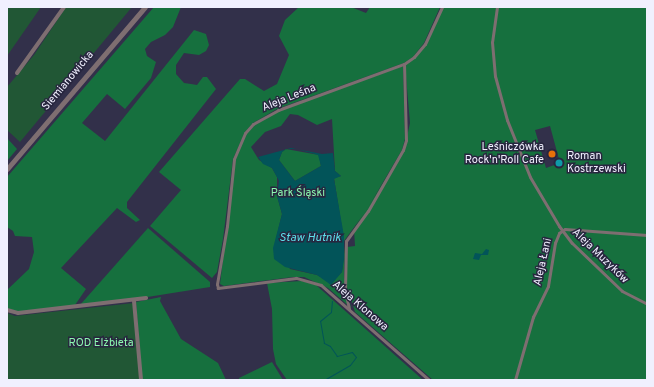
<!DOCTYPE html>
<meta charset="utf-8">
<style>
body{margin:0}
#map{position:relative;width:654px;height:387px;overflow:hidden;background:#32304a;font-family:Overpass,sans-serif}
div>[style]{position:absolute}
.green>*{inset:0;background:#215735}
.forest>*{inset:0;background:#16703e}
.water>*{inset:0;background:#025459}
.stream>*{height:1px;margin:-0.5px;padding:0 0.5px;transform-origin:0.5px;border-radius:0.5px;background:#025459}
.pedestrian>*{height:3px;margin:-1.5px;padding:0 1.5px;transform-origin:1.5px;border-radius:1.5px;background:#7e6e71}
.minor>*{height:4px;margin:-2px;padding:0 2px;transform-origin:2px;border-radius:2px;background:#7e6e71}
.tertiary>*{height:5px;margin:-2.5px;padding:0 2.5px;transform-origin:2.5px;border-radius:2.5px;background:#7e6e71}
.dots>*{width:11px;height:11px;translate:-50% -50%;box-sizing:border-box;border:2px solid #28263f;border-radius:50%}
span{translate:-50% -50%;white-space:nowrap;text-align:center;line-height:1.15;-webkit-text-stroke:3px #28263f;paint-order:stroke}
.street-label{font-size:11px;color:#f0f0fe}
.poi-label{font-size:11px;color:#f0f0fe}
.right{translate:-100% -50%;text-align:right}
.left{translate:0 -50%;text-align:left}
.park-label{font-size:11px;color:#8cf9b0}
.water-label{font-size:12px;color:#5cdfea;font-style:italic}
.frame{position:absolute;inset:0;border:8px solid #f0f0fe;pointer-events:none}
</style>
<div id="map">
<div class="green">
<div style="clip-path:polygon(7px 7px,41px 7px,7px 56px)"></div>
<div style="clip-path:polygon(66px 7px,132px 7px,20px 142px,7px 130px,7px 87px,34px 55px)"></div>
<div style="clip-path:polygon(134px 303px,140px 380px,7px 380px,7px 313px,15px 316px)"></div>
</div>
<div class="forest">
<div style="clip-path:polygon(154px 7px,181px 7px,173px 27px,165px 35px,151px 42px,145px 49px,147px 56px,156px 62px,151px 78px,125px 109px,107px 94px,82px 123px,105px 141px,194px 30px,206px 34px,209px 45px,206px 51px,199px 55px,184px 53px,176px 65px,176px 74px,184px 83px,191px 84px,197px 85px,203px 77px,207px 77px,216px 89px,127px 202px,127px 208px,140px 220px,136px 222px,117px 208px,61px 268px,86px 289px,75px 305px,19px 312px,9px 309px,7px 308px,7px 290px,29px 269px,34px 252px,32px 237px,15px 236px,13px 231px,7px 227px,7px 177px)"></div>
<div style="clip-path:polygon(299px 7px,351px 7px,366px 13px,370px 7px,440px 7px,424px 43px,413px 57px,404px 63px,277px 109px,253px 123px,245px 132px,233px 159px,223px 239px,217px 272px,212px 278px,150px 226px,181px 190px,159px 172px,240px 79px,245px 79px,264px 91px,277px 84px,289px 55px,279px 36px,285px 20px)"></div>
<div style="clip-path:polygon(evenodd,443px 7px,647px 7px,647px 380px,433px 380px,355px 312px,346px 284px,347px 247px,355px 246px,354px 229px,404px 150px,410px 123px,405px 65px,426px 44px,443px 7px,550px 126px,560px 163px,546px 168px,535px 130px,550px 126px)"></div>
<div style="clip-path:polygon(403px 66px,405px 139px,402px 150px,366px 211px,344px 241px,334px 178px,341px 176px,335px 171px,332px 119px,317px 125px,298px 115px,290px 114px,281px 126px,265px 132px,251px 147px,259px 160px,272px 168px,277px 177px,277px 196px,282px 214px,275px 243px,290px 269px,317px 275px,328px 281px,330px 284px,342px 272px,345px 246px,344px 277px,351px 308px,328px 288px,304px 277px,293px 277px,224px 286px,220px 284px,235px 159px,246px 134px,255px 125px,279px 111px)"></div>
<div style="clip-path:polygon(7px 138px,17px 149px,7px 161px)"></div>
<div style="clip-path:polygon(286px 149px,319px 155px,321px 166px,295px 181px,279px 160px,282px 152px)"></div>
<div style="clip-path:polygon(148px 228px,210px 282px,210px 287px,135px 299px,80px 305px)"></div>
<div style="clip-path:polygon(302px 281px,316px 285px,423px 380px,287px 380px,276px 364px,273px 349px,272px 309px,267px 283px)"></div>
<div style="clip-path:polygon(161px 297px,160px 301px,181px 339px,218px 363px,226px 380px,142px 380px,136px 302px)"></div>
<div style="clip-path:polygon(272px 362px,283px 380px,239px 380px,239px 378px)"></div>
</div>
<div class="water">
<div style="clip-path:polygon(evenodd,291px 148px,322px 154px,333px 153px,335px 171px,341px 176px,334px 179px,344px 236px,344px 259px,342px 272px,331px 285px,317px 275px,285px 267px,274px 259px,273px 248px,282px 214px,277px 196px,279px 181px,272px 168px,263px 164px,258px 157px,291px 148px,286px 149px,297px 149px,318px 155px,321px 166px,295px 181px,279px 160px,282px 152px,286px 149px)"></div>
<div style="clip-path:polygon(486px 249px,489px 250px,488px 255px,481px 255px,479px 260px,473px 259px,475px 253px,482px 254px)"></div>
</div>
<div class="stream">
<div style="left:324px;top:380px;width:30px;rotate:-30deg"></div>
<div style="left:350px;top:365px;width:10px;rotate:-53deg"></div>
<div style="left:356px;top:357px;width:6px;rotate:-129deg"></div>
<div style="left:352px;top:352px;width:16px;rotate:165deg"></div>
<div style="left:337px;top:356px;width:12px;rotate:-125deg"></div>
<div style="left:330px;top:346px;width:7px;rotate:-153deg"></div>
<div style="left:324px;top:343px;width:22px;rotate:-100deg"></div>
<div style="left:320px;top:321px;width:14px;rotate:-39deg"></div>
<div style="left:331px;top:312px;width:11px;rotate:-85deg"></div>
<div style="left:343px;top:380px;width:7px"></div>
</div>
<div class="pedestrian">
<div style="left:497px;top:7px;width:35px;rotate:98deg"></div>
<div style="left:492px;top:42px;width:34px;rotate:85deg"></div>
<div style="left:495px;top:76px;width:46px;rotate:74.7deg"></div>
<div style="left:507px;top:120px;width:61px;rotate:68deg"></div>
<div style="left:530px;top:177px;width:57px;rotate:59.4deg"></div>
<div style="left:559px;top:226px;width:21px;rotate:53deg"></div>
<div style="left:572px;top:243px;width:69px;rotate:43.8deg"></div>
<div style="left:622px;top:291px;width:28px;rotate:27deg"></div>
<div style="left:349px;top:309px;width:19px;rotate:-102deg"></div>
<div style="left:345px;top:290px;width:49px;rotate:-88.8deg"></div>
<div style="left:346px;top:241px;width:37px;rotate:-54deg"></div>
<div style="left:368px;top:211px;width:70px;rotate:-60.2deg"></div>
<div style="left:403px;top:150px;width:10px;rotate:-73deg"></div>
<div style="left:406px;top:140px;width:76px;rotate:-91.5deg"></div>
<div style="left:429px;top:380px;width:144px;rotate:-138.7deg"></div>
<div style="left:321px;top:285px;width:26px;rotate:-164deg"></div>
<div style="left:296px;top:278px;width:79px;rotate:172.7deg"></div>
<div style="left:218px;top:288px;width:4px;rotate:-104deg"></div>
<div style="left:217px;top:284px;width:59px;rotate:-80.2deg"></div>
<div style="left:227px;top:226px;width:67px;rotate:-84deg"></div>
<div style="left:234px;top:159px;width:28px;rotate:-67deg"></div>
<div style="left:245px;top:133px;width:12px;rotate:-48deg"></div>
<div style="left:253px;top:124px;width:29px;rotate:-29deg"></div>
<div style="left:278px;top:110px;width:134px;rotate:-20.1deg"></div>
<div style="left:404px;top:64px;width:12px;rotate:-35deg"></div>
<div style="left:414px;top:57px;width:17px;rotate:-50deg"></div>
<div style="left:425px;top:44px;width:41px;rotate:-65.3deg"></div>
<div style="left:515px;top:380px;width:66px;rotate:-74.1deg"></div>
<div style="left:533px;top:317px;width:34px;rotate:-64deg"></div>
<div style="left:548px;top:286px;width:44px;rotate:-80.8deg"></div>
<div style="left:555px;top:243px;width:11px;rotate:-68deg"></div>
<div style="left:559px;top:233px;width:7px;rotate:-34deg"></div>
<div style="left:565px;top:229px;width:82px;rotate:4.2deg"></div>
</div>
<div class="minor">
<div style="left:17px;top:73px;width:81px;rotate:-54.5deg"></div>
<div style="left:134px;top:301px;width:79px;rotate:84.9deg"></div>
<div style="left:7px;top:310px;width:11px;rotate:15deg"></div>
<div style="left:18px;top:313px;width:129px;rotate:-6.7deg"></div>
</div>
<div class="tertiary">
<div style="left:7px;top:169px;width:213px;rotate:-49.6deg"></div>
</div>
<div class="dots">
<div style="left:552px;top:154px;background:#e8710a"></div>
<div style="left:559px;top:163px;background:#0f9aa8"></div>
</div>
<div class="street-label">
<span style="left:68px;top:81px;rotate:-50deg">Siemianowicka</span>
<span style="left:289px;top:98px;rotate:-22deg">Aleja Leśna</span>
<span style="left:600px;top:256px;rotate:44deg">Aleja Muzyków</span>
<span style="left:543px;top:262px;rotate:-77deg">Aleja Łani</span>
<span style="left:360px;top:306px;rotate:41deg">Aleja Klonowa</span>
</div>
<div class="poi-label">
<span class="right" style="left:544px;top:154px">Leśniczówka<br>Rock'n'Roll Cafe</span>
<span class="left" style="left:567px;top:163px">Roman<br>Kostrzewski</span>
</div>
<div class="park-label">
<span style="left:298px;top:193px">Park Śląski</span>
<span style="left:101px;top:343px">ROD Elżbieta</span>
</div>
<div class="water-label">
<span style="left:310px;top:239px">Staw Hutnik</span>
</div>
<div class="frame"></div>
</div>
